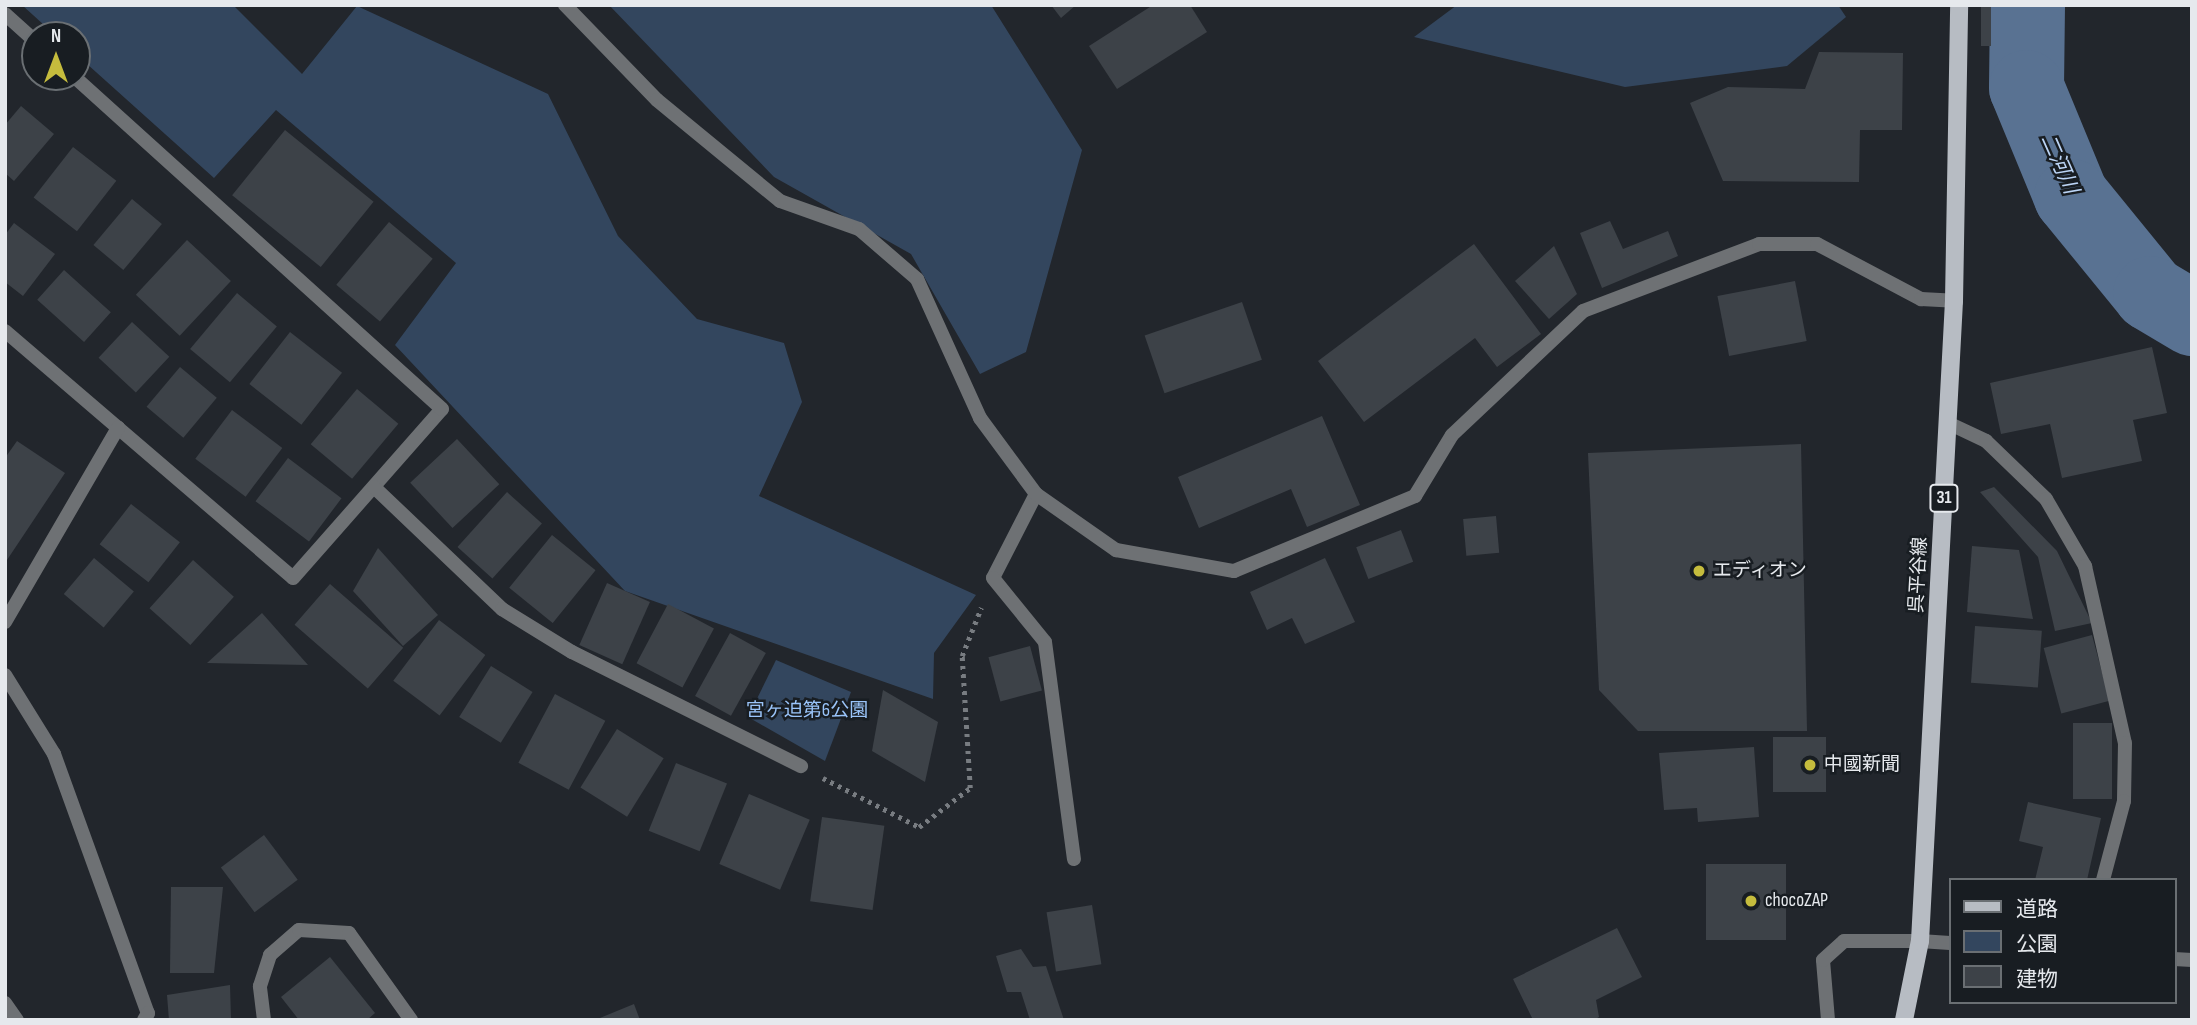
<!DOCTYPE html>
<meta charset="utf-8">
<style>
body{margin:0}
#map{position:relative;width:2197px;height:1025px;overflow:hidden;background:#22262c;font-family:"Sofia Sans Condensed","Noto Sans JP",sans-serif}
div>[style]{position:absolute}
.green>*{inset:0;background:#33465e}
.river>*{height:75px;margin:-37.5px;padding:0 37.5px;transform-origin:37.5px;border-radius:37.5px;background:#597292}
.building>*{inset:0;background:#3d4248;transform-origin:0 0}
.path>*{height:4.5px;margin-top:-2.25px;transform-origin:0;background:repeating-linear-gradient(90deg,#787c81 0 3.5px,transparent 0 8.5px)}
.service>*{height:14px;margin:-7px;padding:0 7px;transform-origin:7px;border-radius:7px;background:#6e7174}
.minor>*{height:14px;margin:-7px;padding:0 7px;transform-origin:7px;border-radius:7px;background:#6e7174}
.tertiary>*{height:14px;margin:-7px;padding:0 7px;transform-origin:7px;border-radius:7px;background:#6e7174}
.primary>*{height:18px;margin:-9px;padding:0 9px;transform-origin:9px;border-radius:9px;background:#b7bcc3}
.dots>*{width:19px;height:19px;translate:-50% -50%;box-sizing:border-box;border:4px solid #181d22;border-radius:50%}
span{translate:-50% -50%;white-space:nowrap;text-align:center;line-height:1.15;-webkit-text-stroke:5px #181d22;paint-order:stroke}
.shield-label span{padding:2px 5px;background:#181d22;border:2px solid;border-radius:5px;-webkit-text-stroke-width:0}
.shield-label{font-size:18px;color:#e6e9ed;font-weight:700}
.poi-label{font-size:19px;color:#e6e9ed}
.left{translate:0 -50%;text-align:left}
.street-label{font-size:19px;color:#e6e9ed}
.park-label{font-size:19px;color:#9ac4f9}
.water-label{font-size:21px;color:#bcd5f6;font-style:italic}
.frame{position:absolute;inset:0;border:7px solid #e6e9ed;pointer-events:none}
.legend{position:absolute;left:1949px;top:878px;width:228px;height:126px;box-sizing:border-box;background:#181d22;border:2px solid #6a6f73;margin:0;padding:9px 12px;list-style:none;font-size:21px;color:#e6e9ed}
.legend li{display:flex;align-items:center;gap:14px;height:35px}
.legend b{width:35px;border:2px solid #6a6f73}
.north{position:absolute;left:21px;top:21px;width:70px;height:70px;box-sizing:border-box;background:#181d22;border:2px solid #6a6f73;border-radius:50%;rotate:0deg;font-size:19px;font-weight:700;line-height:28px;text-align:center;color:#e6e9ed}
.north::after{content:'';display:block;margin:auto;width:24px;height:32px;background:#c5bc3d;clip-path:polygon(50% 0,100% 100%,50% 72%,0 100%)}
</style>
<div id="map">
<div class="green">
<div style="clip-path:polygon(22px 5px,233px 5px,302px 74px,357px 6px,548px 94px,618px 236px,697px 319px,784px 343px,802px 402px,759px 496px,976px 595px,934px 653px,933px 699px,625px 591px,395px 345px,456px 263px,276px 110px,214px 178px,77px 55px,77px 35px,55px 35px)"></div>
<div style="clip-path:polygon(609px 5px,991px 5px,1082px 150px,1026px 352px,980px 374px,911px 254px,774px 177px)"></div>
<div style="clip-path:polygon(1457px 5px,1838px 5px,1846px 17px,1787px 66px,1625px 87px,1414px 37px)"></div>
<div style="clip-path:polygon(776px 660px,851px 692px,825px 761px,748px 717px)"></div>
</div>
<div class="river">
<div style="left:2027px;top:5px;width:82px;rotate:90.7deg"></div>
<div style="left:2026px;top:87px;width:118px;rotate:67.6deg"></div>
<div style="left:2071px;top:196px;width:125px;rotate:50.8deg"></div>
<div style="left:2150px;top:293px;width:49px;rotate:30.8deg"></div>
</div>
<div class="building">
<div style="clip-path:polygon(1051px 5px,1076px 5px,1061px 18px)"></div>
<div style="clip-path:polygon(1153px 5px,1190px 5px,1207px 32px,1117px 89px,1089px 46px)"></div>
<div style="left:1981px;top:5px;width:10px;height:41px"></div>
<div style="clip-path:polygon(1819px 52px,1903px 53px,1902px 130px,1860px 130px,1859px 182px,1723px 181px,1690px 103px,1728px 87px,1805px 89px)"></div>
<div style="clip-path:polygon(21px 106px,54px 134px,14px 181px,5px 173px,5px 125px)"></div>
<div style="left:285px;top:130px;width:114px;height:84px;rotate:39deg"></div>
<div style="left:73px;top:147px;width:55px;height:64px;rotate:38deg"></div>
<div style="left:132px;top:199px;width:39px;height:60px;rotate:40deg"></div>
<div style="clip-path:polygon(1610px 221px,1623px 249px,1668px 231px,1678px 256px,1602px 288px,1580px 233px)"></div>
<div style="left:389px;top:222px;width:57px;height:82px;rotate:40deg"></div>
<div style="clip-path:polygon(14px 223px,55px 254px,23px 296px,5px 282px,5px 235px)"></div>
<div style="left:187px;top:240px;width:60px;height:75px;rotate:43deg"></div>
<div style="clip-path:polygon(1474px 244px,1541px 334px,1497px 367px,1475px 338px,1364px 422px,1318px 361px)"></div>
<div style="clip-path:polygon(1554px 246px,1577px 294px,1549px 319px,1515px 281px)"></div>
<div style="left:64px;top:270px;width:63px;height:40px;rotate:42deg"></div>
<div style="left:1795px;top:281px;width:61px;height:79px;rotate:79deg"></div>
<div style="left:237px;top:293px;width:52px;height:73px;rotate:40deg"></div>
<div style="left:1242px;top:302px;width:61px;height:103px;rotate:71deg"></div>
<div style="left:132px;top:322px;width:51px;height:49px;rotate:43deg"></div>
<div style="left:290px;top:332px;width:66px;height:66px;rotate:38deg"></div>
<div style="clip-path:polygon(2152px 347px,2167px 413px,2133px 420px,2142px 461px,2062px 478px,2050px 424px,2001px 434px,1990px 383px)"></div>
<div style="left:180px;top:367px;width:48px;height:52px;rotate:40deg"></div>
<div style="left:357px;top:389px;width:54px;height:72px;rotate:40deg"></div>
<div style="left:232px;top:410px;width:63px;height:61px;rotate:37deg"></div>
<div style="clip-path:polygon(1322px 416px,1360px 505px,1307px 527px,1291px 489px,1199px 528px,1178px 477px)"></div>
<div style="left:457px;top:439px;width:62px;height:64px;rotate:47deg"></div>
<div style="clip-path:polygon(17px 441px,65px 473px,5px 563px,5px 458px)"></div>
<div style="clip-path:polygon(1801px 444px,1807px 731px,1638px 731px,1599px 690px,1588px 453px)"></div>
<div style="left:288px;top:458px;width:67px;height:54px;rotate:37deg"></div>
<div style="clip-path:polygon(1994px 487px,2057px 551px,2092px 623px,2055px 631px,2038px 557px,1980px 492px)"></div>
<div style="left:507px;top:492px;width:47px;height:74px;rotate:42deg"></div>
<div style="left:131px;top:504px;width:62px;height:51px;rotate:38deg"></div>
<div style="left:1496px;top:516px;width:37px;height:33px;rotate:85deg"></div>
<div style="left:1401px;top:530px;width:34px;height:48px;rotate:69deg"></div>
<div style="left:552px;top:535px;width:56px;height:68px;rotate:39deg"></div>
<div style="clip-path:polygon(1972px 546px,2019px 550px,2033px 619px,1967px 612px)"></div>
<div style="clip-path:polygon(378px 548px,438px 615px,403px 646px,353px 591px)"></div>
<div style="left:94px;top:558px;width:52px;height:47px;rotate:40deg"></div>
<div style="clip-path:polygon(1325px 558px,1355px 622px,1305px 644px,1292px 618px,1267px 630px,1250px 592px)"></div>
<div style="left:193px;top:560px;width:55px;height:65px;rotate:42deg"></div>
<div style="left:607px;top:583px;width:47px;height:68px;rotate:24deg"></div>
<div style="left:330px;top:584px;width:97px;height:54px;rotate:41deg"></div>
<div style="left:668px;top:604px;width:52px;height:67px;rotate:28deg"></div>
<div style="clip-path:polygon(262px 613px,308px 665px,207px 663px)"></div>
<div style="left:439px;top:620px;width:58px;height:76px;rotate:37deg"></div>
<div style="left:1975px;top:626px;width:67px;height:57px;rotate:4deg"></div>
<div style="left:730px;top:633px;width:41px;height:72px;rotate:29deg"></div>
<div style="left:2092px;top:635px;width:68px;height:50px;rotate:75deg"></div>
<div style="left:1030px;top:646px;width:46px;height:43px;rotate:75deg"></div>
<div style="left:491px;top:666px;width:49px;height:60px;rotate:32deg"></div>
<div style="clip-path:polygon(883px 690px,938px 722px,925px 782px,872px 751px)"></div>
<div style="left:555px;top:694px;width:57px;height:78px;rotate:28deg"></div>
<div style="left:2073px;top:723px;width:39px;height:76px"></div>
<div style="left:617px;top:729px;width:55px;height:69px;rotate:32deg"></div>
<div style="left:1773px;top:737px;width:53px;height:55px"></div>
<div style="clip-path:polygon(1754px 747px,1759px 817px,1698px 822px,1697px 808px,1664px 810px,1659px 753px)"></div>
<div style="left:676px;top:763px;width:55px;height:73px;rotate:22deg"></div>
<div style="left:749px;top:794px;width:66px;height:76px;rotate:23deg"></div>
<div style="clip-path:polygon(2028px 802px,2101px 818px,2087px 880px,2035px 880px,2043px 847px,2019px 841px)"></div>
<div style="left:822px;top:817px;width:63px;height:85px;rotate:8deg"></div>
<div style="left:264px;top:835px;width:56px;height:54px;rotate:53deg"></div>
<div style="left:1706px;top:864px;width:80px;height:76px"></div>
<div style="clip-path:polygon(171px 887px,223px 887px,214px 973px,170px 973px)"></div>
<div style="left:1092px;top:905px;width:60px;height:46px;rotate:81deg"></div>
<div style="clip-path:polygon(1617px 928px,1642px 977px,1596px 1000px,1599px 1017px,1594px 1020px,1533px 1020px,1513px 979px)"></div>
<div style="clip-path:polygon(1021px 949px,1033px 967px,1046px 966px,1064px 1020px,1030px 1020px,1021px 992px,1007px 992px,996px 956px)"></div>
<div style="clip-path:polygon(330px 957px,375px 1013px,367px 1020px,299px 1020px,281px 997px)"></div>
<div style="clip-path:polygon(230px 985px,231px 1020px,169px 1020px,167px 995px)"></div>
<div style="clip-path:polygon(634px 1004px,640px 1020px,595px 1020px)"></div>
</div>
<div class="path">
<div style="left:823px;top:778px;width:108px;rotate:27deg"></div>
<div style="left:919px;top:827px;width:64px;rotate:-37.4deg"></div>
<div style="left:970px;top:788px;width:132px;rotate:-93.5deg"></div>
<div style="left:962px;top:656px;width:52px;rotate:-68.4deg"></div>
</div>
<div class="service">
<div style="left:1948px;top:423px;width:42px;rotate:25.3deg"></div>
<div style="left:1986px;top:441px;width:83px;rotate:44deg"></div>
<div style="left:2046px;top:499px;width:78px;rotate:59.8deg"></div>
<div style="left:2085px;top:566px;width:181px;rotate:77.3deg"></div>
<div style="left:2125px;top:743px;width:58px;rotate:91deg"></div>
<div style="left:2124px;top:801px;width:82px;rotate:104.9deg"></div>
<div style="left:1036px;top:494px;width:94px;rotate:117.1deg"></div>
<div style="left:993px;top:578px;width:82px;rotate:50.9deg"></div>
<div style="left:1045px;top:642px;width:219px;rotate:82.4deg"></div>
</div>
<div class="minor">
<div style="left:565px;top:5px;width:132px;rotate:45.9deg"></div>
<div style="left:657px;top:100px;width:159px;rotate:39.4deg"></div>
<div style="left:780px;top:201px;width:84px;rotate:19.5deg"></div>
<div style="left:859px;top:229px;width:77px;rotate:40.8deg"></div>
<div style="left:917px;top:279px;width:153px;rotate:65.6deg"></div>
<div style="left:980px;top:418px;width:94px;rotate:53.6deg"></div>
<div style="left:1036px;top:494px;width:98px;rotate:35deg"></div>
<div style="left:1116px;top:550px;width:120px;rotate:10.1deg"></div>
<div style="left:1234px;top:571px;width:196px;rotate:-22.5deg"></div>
<div style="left:1415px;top:496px;width:71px;rotate:-58.8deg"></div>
<div style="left:1452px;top:435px;width:180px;rotate:-43.4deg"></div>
<div style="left:1583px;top:311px;width:188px;rotate:-20.8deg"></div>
<div style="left:1759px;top:244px;width:58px"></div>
<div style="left:1817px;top:244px;width:118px;rotate:27.9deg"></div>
<div style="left:1921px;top:299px;width:33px;rotate:3deg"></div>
<div style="left:5px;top:14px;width:40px;rotate:42deg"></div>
<div style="left:5px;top:331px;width:379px;rotate:40.6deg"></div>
<div style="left:293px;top:578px;width:225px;rotate:-48.6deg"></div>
<div style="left:442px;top:409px;width:495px;rotate:-137.9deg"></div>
<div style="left:374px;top:487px;width:177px;rotate:43.6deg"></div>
<div style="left:502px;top:609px;width:82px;rotate:31.6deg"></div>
<div style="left:572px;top:652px;width:256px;rotate:26.5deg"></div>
<div style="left:5px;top:622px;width:225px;rotate:-59.8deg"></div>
<div style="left:5px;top:675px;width:93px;rotate:58.2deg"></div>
<div style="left:54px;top:754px;width:276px;rotate:70.1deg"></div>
<div style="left:148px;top:1013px;width:8px;rotate:120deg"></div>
<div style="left:5px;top:1003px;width:21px;rotate:55deg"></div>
<div style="left:264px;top:1020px;width:34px;rotate:-97deg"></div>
<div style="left:260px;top:986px;width:33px;rotate:-72deg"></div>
<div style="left:270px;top:955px;width:38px;rotate:-41deg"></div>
<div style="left:299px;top:930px;width:50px;rotate:3.4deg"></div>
<div style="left:349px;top:933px;width:107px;rotate:54.5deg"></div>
<div style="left:1828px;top:1020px;width:60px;rotate:-94.8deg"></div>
<div style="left:1823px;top:960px;width:28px;rotate:-42deg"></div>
<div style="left:1844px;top:941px;width:76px"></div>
</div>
<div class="tertiary">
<div style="left:1920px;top:941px;width:30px;rotate:4deg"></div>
<div style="left:2174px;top:959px;width:18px;rotate:3deg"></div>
</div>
<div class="primary">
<div style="left:1904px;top:1020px;width:81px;rotate:-78.6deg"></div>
<div style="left:1920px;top:941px;width:641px;rotate:-86.96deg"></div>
<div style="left:1954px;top:301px;width:296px;rotate:-89deg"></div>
</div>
<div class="dots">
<div style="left:1699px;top:571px;background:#c5bc3d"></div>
<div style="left:1810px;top:765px;background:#c5bc3d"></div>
<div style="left:1751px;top:901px;background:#c5bc3d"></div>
</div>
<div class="shield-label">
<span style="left:1944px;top:498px">31</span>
</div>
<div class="poi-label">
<span class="left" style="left:1713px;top:571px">エディオン</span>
<span class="left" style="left:1824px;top:765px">中國新聞</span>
<span class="left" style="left:1765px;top:901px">chocoZAP</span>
</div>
<div class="street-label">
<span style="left:1919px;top:575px;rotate:-87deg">呉平谷線</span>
</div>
<div class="park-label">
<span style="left:807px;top:711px">宮ヶ迫第6公園</span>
</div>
<div class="water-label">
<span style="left:2059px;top:164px;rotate:66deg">二河川</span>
</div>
<div class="frame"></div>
<ul class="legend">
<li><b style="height:9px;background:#b7bcc3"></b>道路</li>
<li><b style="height:19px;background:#33465e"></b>公園</li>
<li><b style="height:19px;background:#3d4248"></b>建物</li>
</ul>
<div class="north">N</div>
</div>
